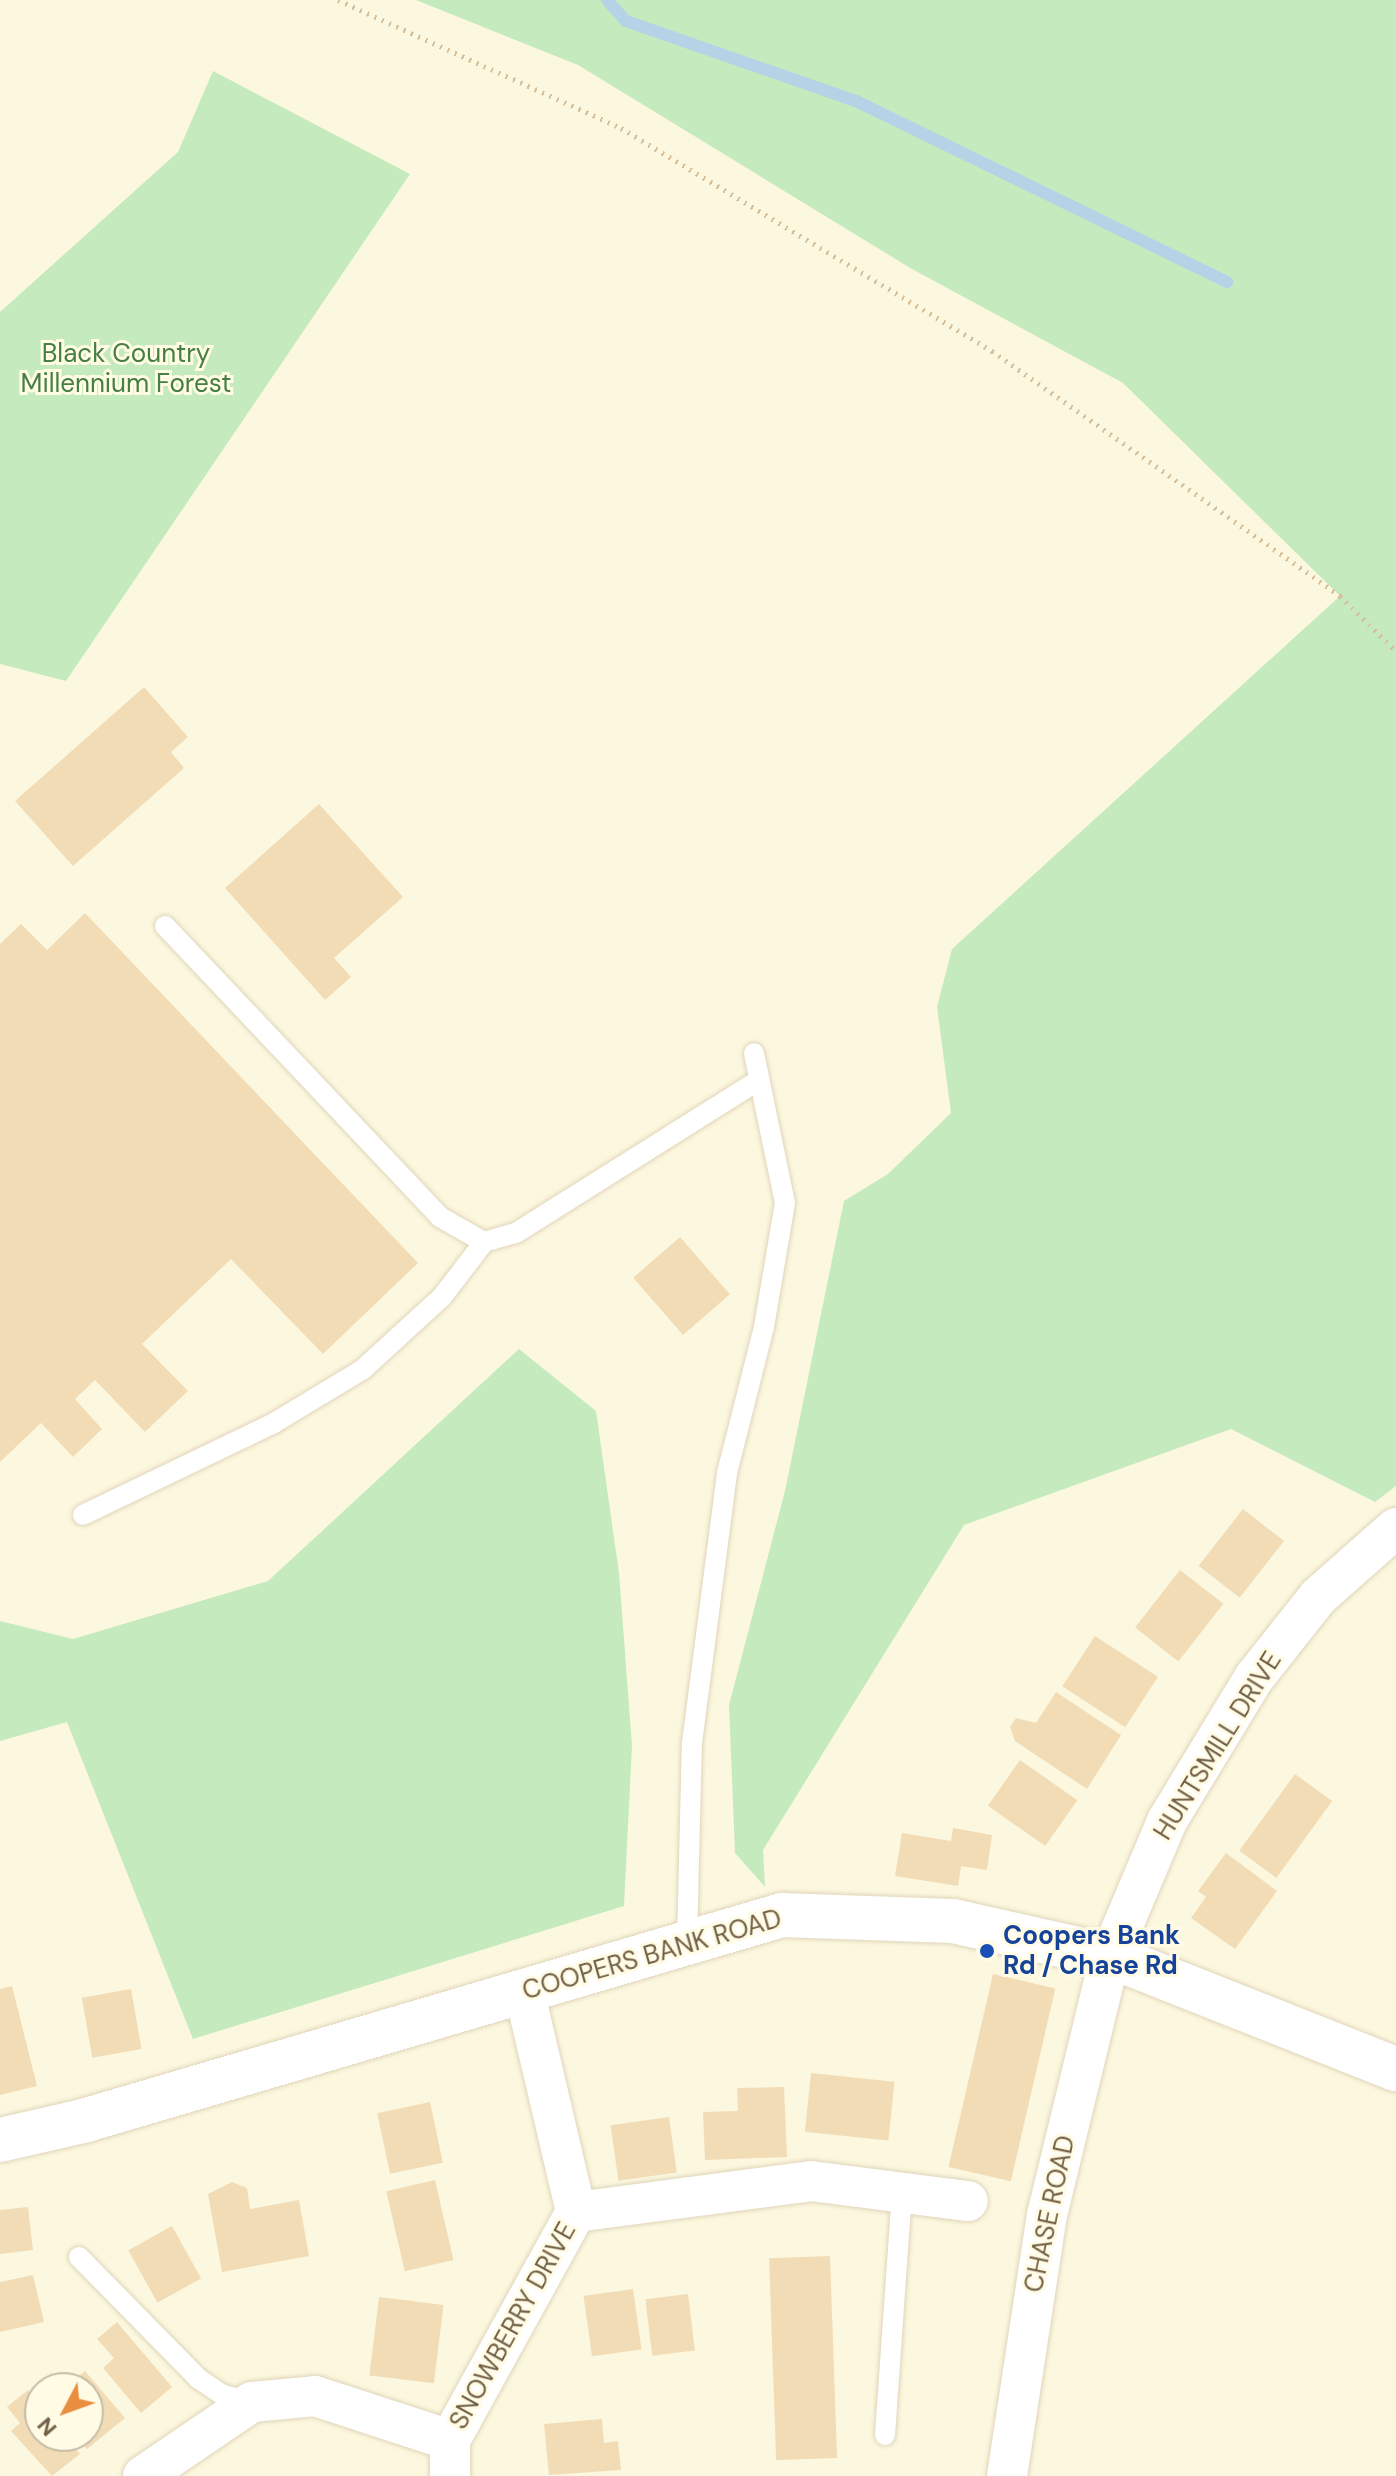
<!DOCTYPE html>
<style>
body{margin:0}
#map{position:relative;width:1396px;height:2476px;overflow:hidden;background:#fcf8df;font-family:"DM Sans",sans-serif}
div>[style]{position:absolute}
.green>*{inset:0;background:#c5eabe}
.stream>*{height:12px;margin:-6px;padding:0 6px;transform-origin:6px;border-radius:6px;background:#b4d3e6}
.building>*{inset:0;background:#f2dcb6;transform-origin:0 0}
.path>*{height:5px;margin-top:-2.5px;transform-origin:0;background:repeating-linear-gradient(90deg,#d6c09a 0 2px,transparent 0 8px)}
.roads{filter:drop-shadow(0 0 2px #e0d5bb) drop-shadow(0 0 2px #e0d5bb)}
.lane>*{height:20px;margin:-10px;padding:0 10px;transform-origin:10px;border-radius:10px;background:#fff}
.street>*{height:40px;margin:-20px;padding:0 20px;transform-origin:20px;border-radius:20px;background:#fff}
.secondary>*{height:44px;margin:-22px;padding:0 22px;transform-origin:22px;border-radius:22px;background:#fff}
.dots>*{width:22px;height:22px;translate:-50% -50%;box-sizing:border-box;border:4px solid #fffbe5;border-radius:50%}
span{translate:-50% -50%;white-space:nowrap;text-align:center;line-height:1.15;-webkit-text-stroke:6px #fffbe5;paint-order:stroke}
.park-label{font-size:26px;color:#457f41}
.street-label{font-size:26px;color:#736147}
.transit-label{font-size:26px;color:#164399;font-weight:700}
.left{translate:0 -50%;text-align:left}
.north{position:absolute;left:24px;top:2372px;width:80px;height:80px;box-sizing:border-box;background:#fffbe5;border:2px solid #c7bda6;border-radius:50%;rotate:229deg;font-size:22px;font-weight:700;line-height:32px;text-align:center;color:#736147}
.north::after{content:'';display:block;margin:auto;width:28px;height:36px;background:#e98e41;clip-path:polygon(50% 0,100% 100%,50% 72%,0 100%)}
</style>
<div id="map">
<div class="green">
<div style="clip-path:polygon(416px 0,1396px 0,1396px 1486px,1375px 1502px,1231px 1429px,964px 1525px,763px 1850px,765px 1887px,735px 1853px,729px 1705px,785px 1491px,844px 1201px,888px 1174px,951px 1113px,937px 1007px,952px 949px,1340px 596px,1123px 383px,912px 269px,578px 65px)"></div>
<div style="clip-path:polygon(213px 71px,410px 174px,66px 681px,0 664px,0 312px,178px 152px)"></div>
<div style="clip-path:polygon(519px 1349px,596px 1411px,619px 1573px,632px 1746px,624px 1906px,193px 2039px,67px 1722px,0 1741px,0 1621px,73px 1639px,268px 1581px)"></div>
</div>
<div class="stream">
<div style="left:607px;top:0;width:28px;rotate:48deg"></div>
<div style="left:626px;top:21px;width:244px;rotate:19.2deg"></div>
<div style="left:856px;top:101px;width:413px;rotate:26deg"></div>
</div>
<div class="building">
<div style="clip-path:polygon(144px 687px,188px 737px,171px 752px,184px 768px,73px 866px,15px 801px)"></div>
<div style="clip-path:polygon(319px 804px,403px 897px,334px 958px,351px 977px,325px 1000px,225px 888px)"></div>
<div style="clip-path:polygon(85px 913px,418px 1263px,323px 1354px,231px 1259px,142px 1344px,188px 1391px,145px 1432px,95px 1380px,75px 1399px,102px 1429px,73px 1457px,41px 1423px,0 1462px,0 944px,21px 924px,47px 950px)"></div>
<div style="left:680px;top:1237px;width:76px;height:62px;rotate:49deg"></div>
<div style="left:1243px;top:1509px;width:52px;height:72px;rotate:38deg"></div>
<div style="left:1180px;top:1570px;width:55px;height:73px;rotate:38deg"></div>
<div style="left:1095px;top:1636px;width:75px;height:60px;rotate:33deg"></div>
<div style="clip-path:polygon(1056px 1692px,1121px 1735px,1087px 1789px,1015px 1741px,1010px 1727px,1016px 1718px,1036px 1723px)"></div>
<div style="left:1020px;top:1760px;width:70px;height:56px;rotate:35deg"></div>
<div style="left:1295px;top:1774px;width:46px;height:95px;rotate:36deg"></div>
<div style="clip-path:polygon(953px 1828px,992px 1835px,987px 1870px,961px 1866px,958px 1886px,895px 1876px,902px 1833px,951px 1841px)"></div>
<div style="clip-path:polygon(1226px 1853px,1277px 1891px,1235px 1949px,1191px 1918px,1206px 1897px,1198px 1891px)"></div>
<div style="left:993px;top:1974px;width:64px;height:198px;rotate:13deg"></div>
<div style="clip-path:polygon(12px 1986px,37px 2086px,0 2095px,0 1989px)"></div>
<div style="left:131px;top:1989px;width:61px;height:50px;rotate:80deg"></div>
<div style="left:811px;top:2073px;width:84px;height:59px;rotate:6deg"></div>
<div style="clip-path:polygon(784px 2087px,787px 2157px,705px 2160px,703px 2112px,738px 2111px,737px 2088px)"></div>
<div style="left:430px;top:2102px;width:62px;height:54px;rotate:78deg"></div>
<div style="left:669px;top:2117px;width:56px;height:59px;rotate:82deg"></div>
<div style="left:435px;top:2180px;width:82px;height:50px;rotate:77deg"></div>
<div style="clip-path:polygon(232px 2182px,247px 2188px,250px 2209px,299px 2200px,309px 2256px,222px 2272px,208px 2194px)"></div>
<div style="clip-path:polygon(28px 2207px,33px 2250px,0 2254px,0 2210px)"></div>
<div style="left:172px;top:2226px;width:60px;height:50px;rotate:61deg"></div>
<div style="left:830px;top:2256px;width:202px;height:61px;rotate:88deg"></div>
<div style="clip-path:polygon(33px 2275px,44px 2322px,0 2332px,0 2282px)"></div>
<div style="left:633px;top:2289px;width:61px;height:50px;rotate:82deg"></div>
<div style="left:688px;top:2294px;width:57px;height:43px;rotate:83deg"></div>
<div style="left:379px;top:2297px;width:65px;height:79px;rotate:7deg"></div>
<div style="clip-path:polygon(117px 2322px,172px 2387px,141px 2413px,103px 2368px,114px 2358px,97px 2339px)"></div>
<div style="clip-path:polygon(85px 2371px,125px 2418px,87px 2449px,76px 2436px,88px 2436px,88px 2388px,65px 2388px)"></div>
<div style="clip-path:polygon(28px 2390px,40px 2405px,40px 2436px,65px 2436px,80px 2454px,52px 2476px,11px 2431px,20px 2423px,7px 2407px)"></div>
<div style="clip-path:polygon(602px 2419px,604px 2443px,618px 2441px,621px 2470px,549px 2475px,544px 2424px)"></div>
</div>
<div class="path">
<div style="left:338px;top:0;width:311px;rotate:24.3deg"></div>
<div style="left:621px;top:128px;width:433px;rotate:31deg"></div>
<div style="left:992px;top:351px;width:426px;rotate:35.1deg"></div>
<div style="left:1340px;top:596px;width:78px;rotate:44.5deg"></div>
</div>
<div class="roads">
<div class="lane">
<div style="left:165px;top:926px;width:400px;rotate:46.6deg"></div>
<div style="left:440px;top:1217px;width:51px;rotate:29.6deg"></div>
<div style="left:484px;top:1242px;width:33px;rotate:-16deg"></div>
<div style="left:516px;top:1233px;width:287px;rotate:-32.2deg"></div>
<div style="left:83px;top:1515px;width:212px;rotate:-25.7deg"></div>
<div style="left:274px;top:1423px;width:103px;rotate:-31.1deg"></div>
<div style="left:362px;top:1370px;width:108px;rotate:-42.4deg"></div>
<div style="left:442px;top:1297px;width:69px;rotate:-52.6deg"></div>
<div style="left:687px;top:1943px;width:200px;rotate:-88.6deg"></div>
<div style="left:692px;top:1743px;width:272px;rotate:-82.6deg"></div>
<div style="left:727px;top:1473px;width:151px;rotate:-75.8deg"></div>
<div style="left:764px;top:1327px;width:126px;rotate:-80.4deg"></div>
<div style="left:785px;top:1203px;width:153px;rotate:-101.7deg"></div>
<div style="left:79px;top:2257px;width:171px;rotate:45.5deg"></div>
<div style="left:199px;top:2379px;width:29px;rotate:34deg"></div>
<div style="left:223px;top:2395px;width:30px;rotate:14deg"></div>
<div style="left:885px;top:2435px;width:244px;rotate:-86deg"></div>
</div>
<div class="street">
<div style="left:576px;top:2212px;width:237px;rotate:-7.5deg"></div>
<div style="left:811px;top:2181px;width:158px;rotate:7.3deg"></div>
<div style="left:143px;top:2476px;width:132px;rotate:-34.2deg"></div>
<div style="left:252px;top:2402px;width:63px;rotate:-5.4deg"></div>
<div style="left:315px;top:2396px;width:142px;rotate:18.1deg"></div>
<div style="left:450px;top:2476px;width:36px;rotate:-90deg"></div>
<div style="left:450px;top:2440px;width:260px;rotate:-61.1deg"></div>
<div style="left:576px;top:2212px;width:227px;rotate:-103.2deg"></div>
<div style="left:1007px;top:2476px;width:264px;rotate:-81.3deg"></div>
<div style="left:1047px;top:2215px;width:267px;rotate:-76.3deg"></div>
<div style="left:1110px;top:1956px;width:147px;rotate:-67.1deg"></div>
<div style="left:1167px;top:1821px;width:167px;rotate:-58.7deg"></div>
<div style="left:1254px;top:1678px;width:103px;rotate:-51.7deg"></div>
<div style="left:1318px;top:1597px;width:104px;rotate:-41.5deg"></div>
</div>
<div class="secondary">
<div style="left:0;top:2140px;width:85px;rotate:-12.9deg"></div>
<div style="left:83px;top:2121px;width:729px;rotate:-16.42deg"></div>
<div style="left:782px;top:1915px;width:171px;rotate:2deg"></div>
<div style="left:953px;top:1921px;width:161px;rotate:12.6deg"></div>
<div style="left:1110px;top:1956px;width:308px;rotate:21.6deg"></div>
</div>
</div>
<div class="dots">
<div style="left:987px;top:1951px;background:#1a4fb4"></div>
</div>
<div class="park-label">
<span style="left:126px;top:369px">Black Country<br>Millennium Forest</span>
</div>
<div class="street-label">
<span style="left:1218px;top:1746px;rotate:-58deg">HUNTSMILL DRIVE</span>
<span style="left:652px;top:1955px;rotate:-16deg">COOPERS BANK ROAD</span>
<span style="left:1050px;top:2214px;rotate:-78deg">CHASE ROAD</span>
<span style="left:513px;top:2326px;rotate:-61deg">SNOWBERRY DRIVE</span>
</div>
<div class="transit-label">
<span class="left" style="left:1003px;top:1951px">Coopers Bank<br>Rd / Chase Rd</span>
</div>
<div class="north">N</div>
</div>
